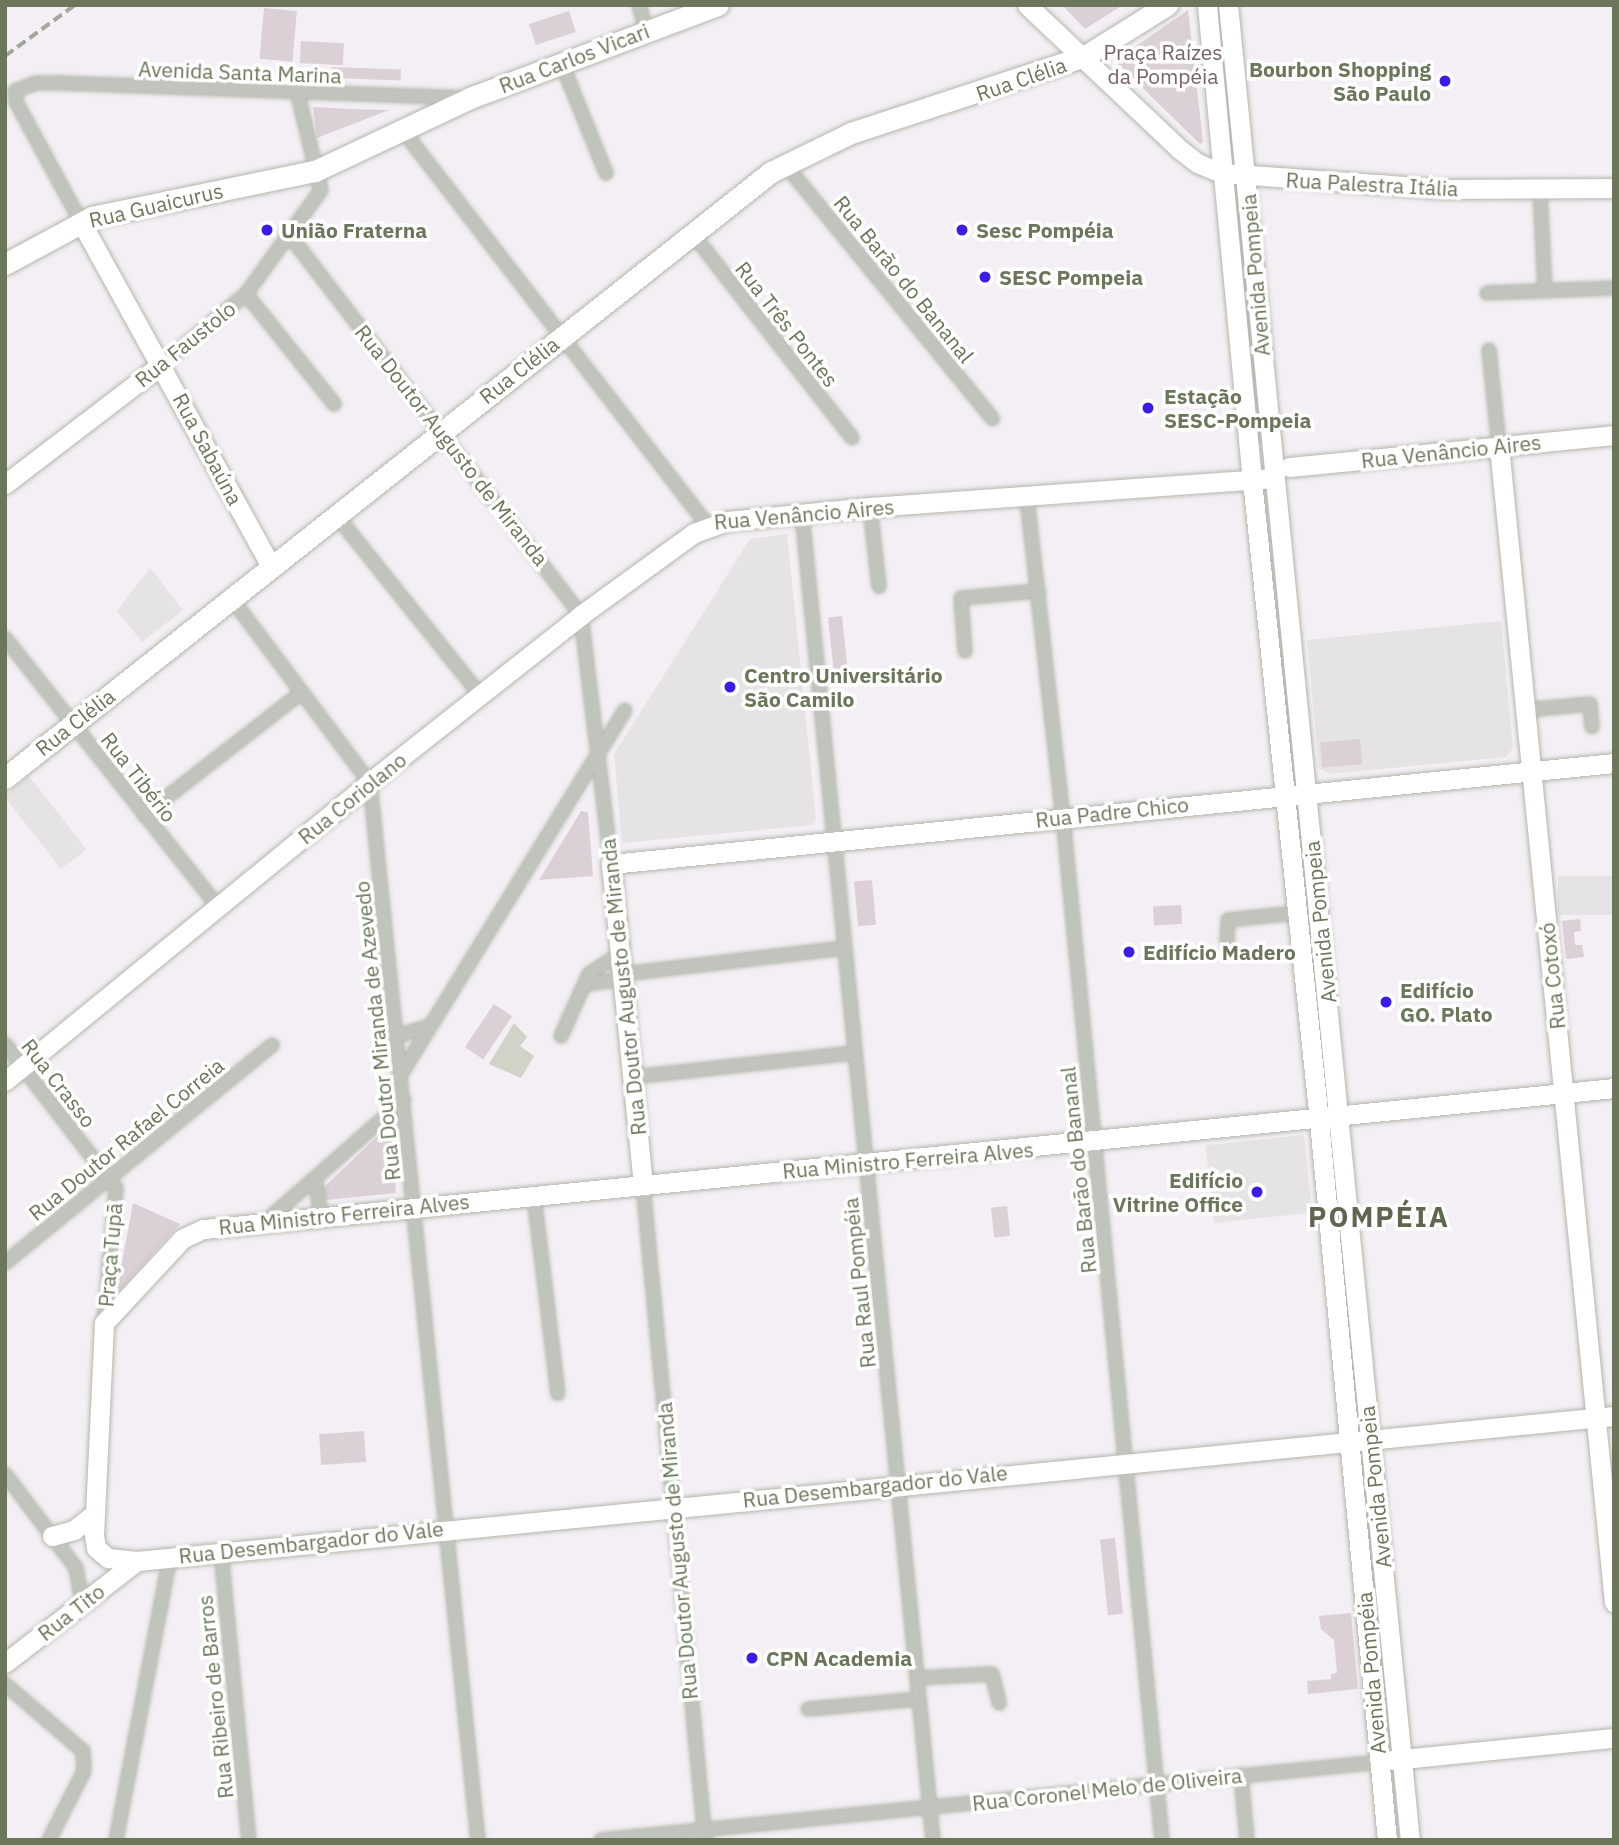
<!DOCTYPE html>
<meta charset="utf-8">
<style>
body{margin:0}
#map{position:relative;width:1619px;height:1845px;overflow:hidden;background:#f4eff4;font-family:"IBM Plex Sans",sans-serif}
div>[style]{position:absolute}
.built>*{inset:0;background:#e5e3e4;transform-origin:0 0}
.green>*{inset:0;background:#dbd0d5;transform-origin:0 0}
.water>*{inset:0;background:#d0d3c5}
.roads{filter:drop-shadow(0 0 2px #b3b7ac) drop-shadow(0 0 2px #b3b7ac)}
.street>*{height:12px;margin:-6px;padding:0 6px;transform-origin:6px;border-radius:6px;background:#c1c4bc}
.secondary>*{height:19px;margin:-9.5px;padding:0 9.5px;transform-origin:9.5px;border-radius:9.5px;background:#fff}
.primary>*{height:21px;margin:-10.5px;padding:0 10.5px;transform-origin:10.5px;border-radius:10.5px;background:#fff}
.rail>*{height:3.5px;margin-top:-1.75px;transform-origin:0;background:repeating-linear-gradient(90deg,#a2a799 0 10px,transparent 0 15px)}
.dots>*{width:19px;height:19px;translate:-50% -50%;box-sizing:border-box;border:4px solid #fff;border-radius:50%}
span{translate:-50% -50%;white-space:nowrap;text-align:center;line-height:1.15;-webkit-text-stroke:7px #fff;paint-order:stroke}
.park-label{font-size:21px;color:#786167}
.street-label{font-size:21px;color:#6b765a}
.poi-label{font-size:21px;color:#6b765a;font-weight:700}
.right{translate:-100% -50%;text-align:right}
.left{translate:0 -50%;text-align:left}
.district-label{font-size:28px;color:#5e6650;font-weight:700;letter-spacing:2px}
.frame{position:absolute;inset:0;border:7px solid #6b765a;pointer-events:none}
</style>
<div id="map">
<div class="built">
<div style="clip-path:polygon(787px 534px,816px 819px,812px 825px,622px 843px,614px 754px,750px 539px)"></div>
<div style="clip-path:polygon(150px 568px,183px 610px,142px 642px,117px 611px)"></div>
<div style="clip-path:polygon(1501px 621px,1513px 748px,1506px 757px,1329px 774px,1319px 768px,1307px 640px)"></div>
<div style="left:29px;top:776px;width:93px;height:32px;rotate:52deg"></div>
<div style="left:1614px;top:876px;width:39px;height:56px;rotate:90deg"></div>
<div style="left:1304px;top:1135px;width:78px;height:99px;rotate:84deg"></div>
</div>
<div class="green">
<div style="clip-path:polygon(1062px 5px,1123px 5px,1085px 29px)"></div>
<div style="left:264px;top:8px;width:33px;height:51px;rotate:5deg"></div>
<div style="clip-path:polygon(1188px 10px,1203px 142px,1200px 144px,1115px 61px)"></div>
<div style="left:569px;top:11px;width:22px;height:42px;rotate:72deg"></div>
<div style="left:301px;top:41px;width:43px;height:22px;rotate:3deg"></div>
<div style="left:332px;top:67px;width:69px;height:11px;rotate:2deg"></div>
<div style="clip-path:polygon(313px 107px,352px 109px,389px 110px,317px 138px)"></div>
<div style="clip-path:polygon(1239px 205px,1262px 442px,1258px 442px,1236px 206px)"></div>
<div style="clip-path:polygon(1264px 493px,1293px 760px,1290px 761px)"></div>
<div style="left:842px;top:616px;width:69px;height:14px;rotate:84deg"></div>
<div style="left:1360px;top:739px;width:25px;height:40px;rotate:85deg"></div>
<div style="clip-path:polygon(581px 811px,588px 812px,593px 876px,539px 880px)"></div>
<div style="left:872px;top:880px;width:45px;height:18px;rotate:85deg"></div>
<div style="left:1181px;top:905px;width:19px;height:28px;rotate:87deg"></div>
<div style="clip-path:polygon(1580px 919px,1581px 931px,1574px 932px,1575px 945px,1582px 945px,1584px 957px,1566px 959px,1562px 921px)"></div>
<div style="left:494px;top:1004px;width:22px;height:52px;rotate:34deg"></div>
<div style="clip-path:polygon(384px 1130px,392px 1133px,396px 1193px,326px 1200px,322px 1189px)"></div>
<div style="clip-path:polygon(133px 1203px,180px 1224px,116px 1295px)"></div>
<div style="left:1007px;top:1206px;width:30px;height:16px;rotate:84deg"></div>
<div style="left:364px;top:1431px;width:31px;height:45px;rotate:86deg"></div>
<div style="clip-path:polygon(1361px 1463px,1390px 1737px,1387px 1737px)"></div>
<div style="left:1115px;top:1538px;width:76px;height:15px;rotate:84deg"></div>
<div style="clip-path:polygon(1351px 1613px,1358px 1689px,1308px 1694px,1307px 1681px,1331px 1679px,1331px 1674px,1337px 1673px,1334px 1640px,1321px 1629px,1319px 1616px)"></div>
</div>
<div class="water">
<div style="clip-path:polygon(514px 1023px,527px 1037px,520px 1046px,534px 1056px,521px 1078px,489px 1064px)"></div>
</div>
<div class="roads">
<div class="street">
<div style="left:639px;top:5px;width:25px;rotate:74deg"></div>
<div style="left:561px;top:62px;width:120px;rotate:67.9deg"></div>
<div style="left:401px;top:128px;width:503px;rotate:52.35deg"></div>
<div style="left:784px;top:163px;width:330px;rotate:50.8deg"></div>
<div style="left:1540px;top:190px;width:101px;rotate:87.2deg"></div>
<div style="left:81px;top:222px;width:136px;rotate:-118.4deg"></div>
<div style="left:16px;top:102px;width:11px;rotate:-95deg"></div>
<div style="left:15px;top:91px;width:22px;rotate:-21deg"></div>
<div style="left:36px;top:83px;width:22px"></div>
<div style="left:58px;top:83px;width:405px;rotate:2.1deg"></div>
<div style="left:287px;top:232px;width:483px;rotate:52.5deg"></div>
<div style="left:581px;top:615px;width:251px;rotate:83.1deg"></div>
<div style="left:692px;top:233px;width:260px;rotate:52deg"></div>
<div style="left:1487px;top:293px;width:127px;rotate:-2.3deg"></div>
<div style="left:246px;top:294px;width:141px;rotate:51.3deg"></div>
<div style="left:1489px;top:350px;width:97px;rotate:84.1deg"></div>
<div style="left:162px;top:364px;width:109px;rotate:-39.8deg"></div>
<div style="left:246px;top:294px;width:128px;rotate:-54.2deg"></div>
<div style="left:321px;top:190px;width:98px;rotate:-103.6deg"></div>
<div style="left:1027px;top:498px;width:321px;rotate:83.6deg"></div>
<div style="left:1063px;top:817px;width:1028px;rotate:84.47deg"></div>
<div style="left:870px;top:507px;width:80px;rotate:83.5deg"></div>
<div style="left:802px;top:513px;width:1333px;rotate:84.36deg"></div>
<div style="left:336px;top:515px;width:231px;rotate:51.3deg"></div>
<div style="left:231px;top:598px;width:231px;rotate:53.1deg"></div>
<div style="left:370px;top:783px;width:1063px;rotate:84.17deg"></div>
<div style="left:5px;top:638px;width:343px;rotate:51.6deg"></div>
<div style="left:965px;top:651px;width:53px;rotate:-94.3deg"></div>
<div style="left:961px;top:598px;width:78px;rotate:-5.1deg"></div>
<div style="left:1525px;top:710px;width:65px;rotate:-5.3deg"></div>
<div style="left:1590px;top:704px;width:23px;rotate:85deg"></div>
<div style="left:144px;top:815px;width:200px;rotate:-37.9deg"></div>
<div style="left:1227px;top:941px;width:21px;rotate:-87deg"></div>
<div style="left:1228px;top:920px;width:68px;rotate:-5.9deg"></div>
<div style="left:623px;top:974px;width:223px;rotate:-6.7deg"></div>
<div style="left:587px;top:984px;width:37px;rotate:-8deg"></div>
<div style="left:396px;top:1036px;width:35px;rotate:-16deg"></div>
<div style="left:561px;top:1036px;width:68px;rotate:-65.7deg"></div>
<div style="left:589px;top:974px;width:38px;rotate:-33deg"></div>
<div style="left:5px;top:1044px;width:182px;rotate:52.4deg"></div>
<div style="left:116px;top:1188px;width:136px;rotate:95.1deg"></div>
<div style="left:401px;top:1074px;width:427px;rotate:-58.4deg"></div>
<div style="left:633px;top:1077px;width:223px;rotate:-6.2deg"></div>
<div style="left:315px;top:1178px;width:38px;rotate:81deg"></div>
<div style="left:643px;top:1185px;width:658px;rotate:84.59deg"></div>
<div style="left:534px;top:1196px;width:199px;rotate:83.1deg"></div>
<div style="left:265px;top:1222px;width:185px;rotate:-41.3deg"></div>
<div style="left:5px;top:1263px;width:345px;rotate:-39.2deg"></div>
<div style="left:5px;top:1474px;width:118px;rotate:52.9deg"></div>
<div style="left:76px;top:1568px;width:36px;rotate:80deg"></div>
<div style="left:221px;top:1551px;width:290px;rotate:84.5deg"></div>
<div style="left:917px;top:1678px;width:75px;rotate:-3.1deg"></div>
<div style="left:992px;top:1674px;width:30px;rotate:76deg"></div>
<div style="left:5px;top:1684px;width:103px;rotate:40.7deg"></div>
<div style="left:83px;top:1751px;width:20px;rotate:87deg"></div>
<div style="left:84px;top:1771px;width:77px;rotate:116.9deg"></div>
<div style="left:808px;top:1709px;width:111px;rotate:-5.1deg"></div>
<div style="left:1241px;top:1775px;width:65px;rotate:84.7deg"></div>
<div style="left:116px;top:1840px;width:289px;rotate:-79.2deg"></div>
<div style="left:601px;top:1840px;width:783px;rotate:-5.72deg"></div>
</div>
<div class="secondary">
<div style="left:1027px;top:5px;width:208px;rotate:43.4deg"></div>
<div style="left:1178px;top:148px;width:24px;rotate:38deg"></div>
<div style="left:1197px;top:163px;width:27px;rotate:22deg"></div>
<div style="left:1222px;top:173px;width:224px;rotate:4.1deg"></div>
<div style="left:1445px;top:189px;width:169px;rotate:-0.3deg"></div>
<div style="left:1207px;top:5px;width:489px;rotate:84.6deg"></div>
<div style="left:1228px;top:5px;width:1844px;rotate:84.34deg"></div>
<div style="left:81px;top:222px;width:393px;rotate:61.1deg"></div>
<div style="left:1499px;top:446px;width:1162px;rotate:84.32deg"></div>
<div style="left:1289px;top:467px;width:327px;rotate:-5.6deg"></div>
<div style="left:5px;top:484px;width:198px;rotate:-37.4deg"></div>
<div style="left:1253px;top:492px;width:12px;rotate:-95deg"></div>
<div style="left:1252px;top:480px;width:644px;rotate:84.03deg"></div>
<div style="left:1319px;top:1121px;width:722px;rotate:84.6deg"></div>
<div style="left:5px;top:1081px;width:485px;rotate:-39.3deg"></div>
<div style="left:380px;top:774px;width:256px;rotate:-38.3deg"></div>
<div style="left:581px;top:615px;width:140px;rotate:-36deg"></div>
<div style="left:694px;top:533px;width:35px;rotate:-20deg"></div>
<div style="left:727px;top:521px;width:144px;rotate:-5.6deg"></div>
<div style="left:870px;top:507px;width:406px;rotate:-4.1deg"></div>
<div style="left:1614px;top:1088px;width:1418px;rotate:174.29deg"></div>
<div style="left:203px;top:1229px;width:23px;rotate:155deg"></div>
<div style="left:182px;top:1239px;width:115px;rotate:132.9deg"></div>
<div style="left:104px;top:1323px;width:212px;rotate:92.7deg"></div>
<div style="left:94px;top:1535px;width:13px;rotate:81deg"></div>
<div style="left:96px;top:1548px;width:16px;rotate:40deg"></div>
<div style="left:108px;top:1558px;width:29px;rotate:6deg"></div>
<div style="left:137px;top:1561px;width:1484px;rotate:-5.61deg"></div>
<div style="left:643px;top:1185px;width:323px;rotate:-95.7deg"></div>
<div style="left:611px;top:864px;width:1008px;rotate:-5.75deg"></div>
<div style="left:52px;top:1536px;width:23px;rotate:-15deg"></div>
<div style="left:74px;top:1530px;width:27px;rotate:-39deg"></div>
<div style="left:5px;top:1663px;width:167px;rotate:-37.7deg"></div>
<div style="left:1392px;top:1760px;width:223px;rotate:-5.7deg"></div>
</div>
<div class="primary">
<div style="left:5px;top:264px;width:99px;rotate:-28.4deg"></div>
<div style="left:92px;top:217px;width:228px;rotate:-11.7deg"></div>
<div style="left:315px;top:171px;width:171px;rotate:-25.2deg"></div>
<div style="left:470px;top:98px;width:265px;rotate:-20.6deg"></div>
<div style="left:5px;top:778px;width:977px;rotate:-38.35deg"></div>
<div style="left:771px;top:172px;width:89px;rotate:-26deg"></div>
<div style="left:851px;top:133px;width:246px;rotate:-18.2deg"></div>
<div style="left:1085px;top:56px;width:97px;rotate:-31.9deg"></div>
</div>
</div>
<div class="rail">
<div style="left:5px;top:56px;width:87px;rotate:-36.1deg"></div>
</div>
<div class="dots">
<div style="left:1445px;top:81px;background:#3d1be8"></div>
<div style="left:267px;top:230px;background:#3d1be8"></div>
<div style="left:962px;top:230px;background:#3d1be8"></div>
<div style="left:985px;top:277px;background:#3d1be8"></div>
<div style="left:1148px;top:408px;background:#3d1be8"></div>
<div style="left:730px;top:687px;background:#3d1be8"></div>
<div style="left:1129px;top:952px;background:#3d1be8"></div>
<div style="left:1386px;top:1002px;background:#3d1be8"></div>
<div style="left:1257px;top:1192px;background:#3d1be8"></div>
<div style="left:752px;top:1658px;background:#3d1be8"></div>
</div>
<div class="park-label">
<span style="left:1163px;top:64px">Praça Raízes<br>da Pompéia</span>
</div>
<div class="street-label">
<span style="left:574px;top:58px;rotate:-21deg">Rua Carlos Vicari</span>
<span style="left:240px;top:72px;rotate:2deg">Avenida Santa Marina</span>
<span style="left:1021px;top:79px;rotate:-19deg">Rua Clélia</span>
<span style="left:1372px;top:184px;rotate:3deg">Rua Palestra Itália</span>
<span style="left:156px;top:205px;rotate:-13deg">Rua Guaicurus</span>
<span style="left:1255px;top:275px;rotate:-95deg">Avenida Pompeia</span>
<span style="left:904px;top:279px;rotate:51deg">Rua Barão do Bananal</span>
<span style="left:787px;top:324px;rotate:52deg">Rua Três Pontes</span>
<span style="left:185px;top:344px;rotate:-39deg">Rua Faustolo</span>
<span style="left:519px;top:370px;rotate:-38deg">Rua Clélia</span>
<span style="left:452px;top:445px;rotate:52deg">Rua Doutor Augusto de Miranda</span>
<span style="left:208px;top:449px;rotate:62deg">Rua Sabaúna</span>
<span style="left:1451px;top:451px;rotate:-6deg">Rua Venâncio Aires</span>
<span style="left:804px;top:514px;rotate:-5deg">Rua Venâncio Aires</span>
<span style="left:75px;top:722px;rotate:-38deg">Rua Clélia</span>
<span style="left:139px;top:777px;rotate:52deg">Rua Tibério</span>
<span style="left:352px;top:798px;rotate:-39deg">Rua Coriolano</span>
<span style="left:1112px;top:812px;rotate:-6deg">Rua Padre Chico</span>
<span style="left:1320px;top:922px;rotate:-96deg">Avenida Pompeia</span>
<span style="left:1552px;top:976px;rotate:-96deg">Rua Cotoxó</span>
<span style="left:623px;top:987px;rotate:-96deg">Rua Doutor Augusto de Miranda</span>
<span style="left:377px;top:1031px;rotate:-96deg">Rua Doutor Miranda de Azevedo</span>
<span style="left:59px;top:1083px;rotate:52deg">Rua Crasso</span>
<span style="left:126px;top:1139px;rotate:-39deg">Rua Doutor Rafael Correia</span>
<span style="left:908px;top:1160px;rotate:-5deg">Rua Ministro Ferreira Alves</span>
<span style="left:1078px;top:1170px;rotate:-96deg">Rua Barão do Bananal</span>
<span style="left:344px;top:1214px;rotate:-6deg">Rua Ministro Ferreira Alves</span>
<span style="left:110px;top:1255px;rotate:-85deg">Praça Tupã</span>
<span style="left:859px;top:1283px;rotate:-96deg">Rua Raul Pompéia</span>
<span style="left:875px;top:1486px;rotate:-6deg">Rua Desembargador do Vale</span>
<span style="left:1375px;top:1487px;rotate:-96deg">Avenida Pompeia</span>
<span style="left:311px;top:1542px;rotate:-6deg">Rua Desembargador do Vale</span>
<span style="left:677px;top:1551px;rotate:-95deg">Rua Doutor Augusto de Miranda</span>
<span style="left:71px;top:1612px;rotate:-38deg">Rua Tito</span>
<span style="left:1371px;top:1673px;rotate:-95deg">Avenida Pompéia</span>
<span style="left:215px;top:1697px;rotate:-96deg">Rua Ribeiro de Barros</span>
<span style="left:1107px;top:1789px;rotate:-6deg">Rua Coronel Melo de Oliveira</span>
</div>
<div class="poi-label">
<span class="right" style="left:1431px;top:81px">Bourbon Shopping<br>São Paulo</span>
<span class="left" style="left:281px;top:230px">União Fraterna</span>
<span class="left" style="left:976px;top:230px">Sesc Pompéia</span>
<span class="left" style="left:999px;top:277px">SESC Pompeia</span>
<span class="left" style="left:1164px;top:408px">Estação<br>SESC-Pompeia</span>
<span class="left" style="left:744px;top:687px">Centro Universitário<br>São Camilo</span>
<span class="left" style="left:1143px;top:952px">Edifício Madero</span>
<span class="left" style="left:1400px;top:1002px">Edifício<br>GO. Plato</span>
<span class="right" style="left:1243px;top:1192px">Edifício<br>Vitrine Office</span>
<span class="left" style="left:766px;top:1658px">CPN Academia</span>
</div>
<div class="district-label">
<span style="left:1379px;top:1217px">POMPÉIA</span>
</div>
<div class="frame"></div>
</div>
